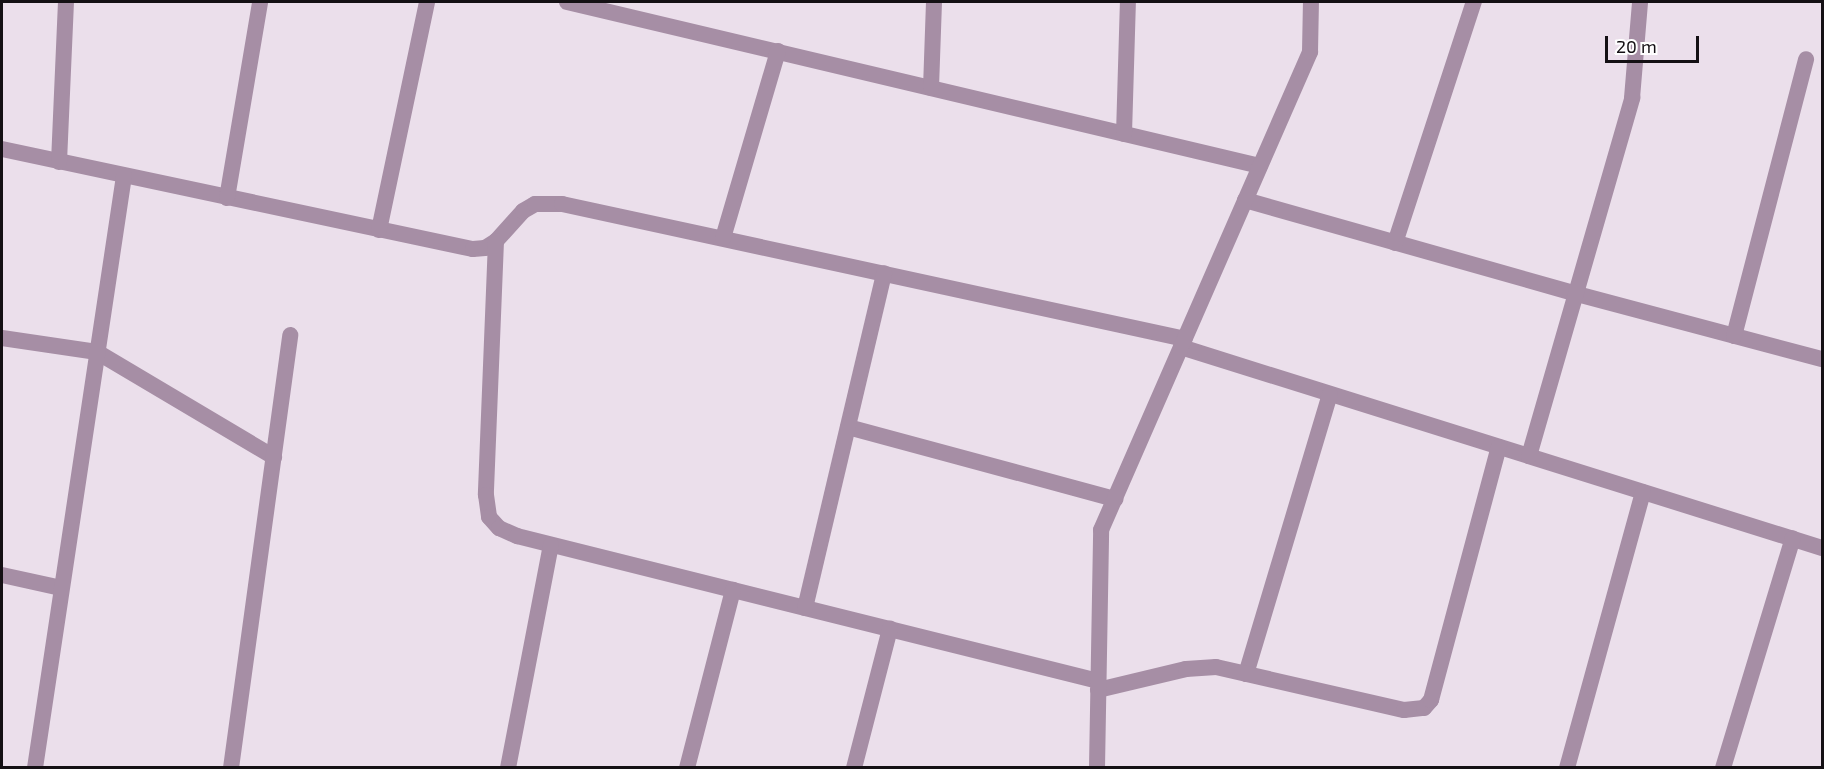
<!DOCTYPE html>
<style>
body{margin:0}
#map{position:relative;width:1824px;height:769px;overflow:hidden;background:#ebdfeb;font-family:"Exo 2",sans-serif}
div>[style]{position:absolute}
.minor>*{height:16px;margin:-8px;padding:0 8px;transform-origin:8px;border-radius:8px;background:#a68ea5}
span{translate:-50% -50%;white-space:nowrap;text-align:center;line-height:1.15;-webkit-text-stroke:6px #fff;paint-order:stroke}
.frame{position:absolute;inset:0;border:3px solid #141014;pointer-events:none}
.scale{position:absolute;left:1605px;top:36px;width:94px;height:27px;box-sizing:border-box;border:3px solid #141014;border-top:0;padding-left:8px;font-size:18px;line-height:21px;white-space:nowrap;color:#141014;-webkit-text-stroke:4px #fff;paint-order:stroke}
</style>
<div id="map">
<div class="minor">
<div style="left:567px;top:2px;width:712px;rotate:13.31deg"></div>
<div style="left:931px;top:88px;width:86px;rotate:-88deg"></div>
<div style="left:1124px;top:134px;width:132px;rotate:-88.3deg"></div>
<div style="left:2px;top:149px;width:481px;rotate:12deg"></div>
<div style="left:473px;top:249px;width:12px;rotate:-5deg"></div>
<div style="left:485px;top:248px;width:13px;rotate:-32deg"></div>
<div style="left:496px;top:241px;width:40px;rotate:-48deg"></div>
<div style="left:523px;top:211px;width:14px;rotate:-30deg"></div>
<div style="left:535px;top:204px;width:27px"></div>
<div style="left:562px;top:204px;width:637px;rotate:12.23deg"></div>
<div style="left:59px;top:162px;width:160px;rotate:-87.5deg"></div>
<div style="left:227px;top:198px;width:199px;rotate:-80.4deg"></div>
<div style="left:1245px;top:200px;width:345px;rotate:15.8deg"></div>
<div style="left:1577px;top:294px;width:253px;rotate:14.9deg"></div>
<div style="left:379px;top:230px;width:233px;rotate:-78.1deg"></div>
<div style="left:723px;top:238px;width:195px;rotate:-73.6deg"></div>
<div style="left:496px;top:241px;width:254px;rotate:92.3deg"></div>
<div style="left:486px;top:495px;width:22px;rotate:82deg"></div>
<div style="left:489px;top:517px;width:15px;rotate:48deg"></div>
<div style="left:499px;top:528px;width:20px;rotate:24deg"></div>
<div style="left:517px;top:536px;width:599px;rotate:14.01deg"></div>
<div style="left:1395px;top:243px;width:254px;rotate:-71.9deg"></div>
<div style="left:1734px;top:336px;width:286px;rotate:-75.4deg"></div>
<div style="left:2px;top:338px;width:96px;rotate:8.4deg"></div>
<div style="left:97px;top:352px;width:206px;rotate:30.7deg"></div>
<div style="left:1181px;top:347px;width:672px;rotate:17.41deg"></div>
<div style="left:848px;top:427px;width:277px;rotate:15.1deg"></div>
<div style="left:1529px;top:456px;width:373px;rotate:-73.9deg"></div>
<div style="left:1632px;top:98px;width:96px;rotate:-85.2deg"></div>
<div style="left:2px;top:575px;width:60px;rotate:12.4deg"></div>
<div style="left:805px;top:608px;width:344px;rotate:-76.7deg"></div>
<div style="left:1246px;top:674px;width:292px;rotate:-73.3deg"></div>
<div style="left:1098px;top:690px;width:90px;rotate:-13.4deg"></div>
<div style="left:1186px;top:669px;width:30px;rotate:-4deg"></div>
<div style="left:1216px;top:667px;width:193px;rotate:12.9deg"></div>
<div style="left:1404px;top:710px;width:20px;rotate:-6deg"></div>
<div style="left:1424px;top:708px;width:11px;rotate:-49deg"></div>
<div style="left:1431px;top:700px;width:262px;rotate:-75deg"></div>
<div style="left:35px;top:768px;width:599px;rotate:-81.45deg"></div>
<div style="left:231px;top:768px;width:437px;rotate:-82.2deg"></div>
<div style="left:508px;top:768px;width:227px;rotate:-79.1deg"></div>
<div style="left:687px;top:768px;width:184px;rotate:-75.5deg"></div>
<div style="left:854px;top:768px;width:144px;rotate:-75.5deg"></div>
<div style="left:1097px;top:768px;width:238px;rotate:-89deg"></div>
<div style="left:1101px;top:530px;width:522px;rotate:-66.38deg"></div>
<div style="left:1310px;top:52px;width:50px;rotate:-88.9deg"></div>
<div style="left:1567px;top:768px;width:286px;rotate:-74.6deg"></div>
<div style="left:1723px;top:768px;width:240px;rotate:-73.1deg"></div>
</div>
<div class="frame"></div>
<div class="scale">20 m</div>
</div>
